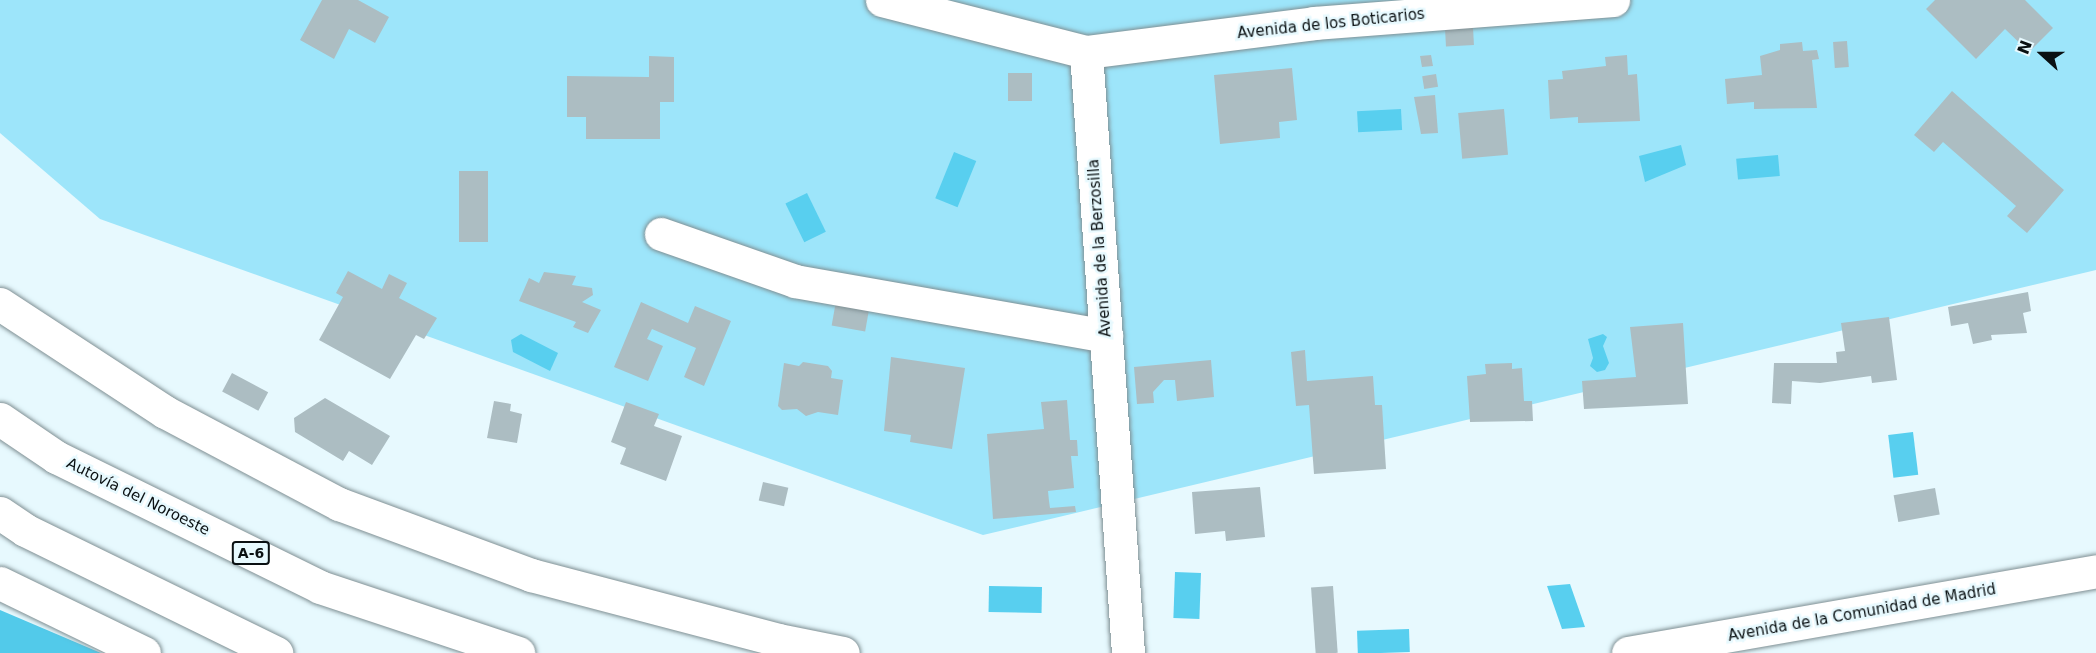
<!DOCTYPE html>
<meta charset="utf-8">
<style>
body{margin:0}
#map{position:relative;width:2096px;height:653px;overflow:hidden;background:#e7f9fe;font-family:"DejaVu Sans",sans-serif}
div>[style]{position:absolute}
.green>*{inset:0;background:#9de5fa}
.forest>*{inset:0;background:#52caea}
.water>*{inset:0;background:#58cfef;transform-origin:0 0}
.building>*{inset:0;background:#acbdc2;transform-origin:0 0}
.roads{filter:drop-shadow(0 0 2px #7f8f93) drop-shadow(0 0 2px #7f8f93)}
.minor>*{height:33px;margin:-16.5px;padding:0 16.5px;transform-origin:16.5px;border-radius:16.5px;background:#fff}
.highway>*{height:33px;margin:-16.5px;padding:0 16.5px;transform-origin:16.5px;border-radius:16.5px;background:#fff}
span{translate:-50% -50%;white-space:nowrap;text-align:center;line-height:1.15;-webkit-text-stroke:5px #e7f9fe;paint-order:stroke}
.shield-label span{padding:2px 4px;background:#e7f9fe;border:2px solid;border-radius:4px;-webkit-text-stroke-width:0}
.shield-label{font-size:14px;color:#0a1012;font-weight:700}
.street-label{font-size:15px;color:#0a1012}
.north{position:absolute;left:2012px;top:24px;width:60px;height:60px;-webkit-text-stroke:4px #e7f9fe;paint-order:stroke;rotate:291deg;font-size:16px;font-weight:700;line-height:24px;text-align:center;color:#0a1012}
.north::after{content:'';display:block;margin:auto;width:21px;height:27px;background:#0a1012;clip-path:polygon(50% 0,100% 100%,50% 72%,0 100%)}
</style>
<div id="map">
<div class="green">
<div style="clip-path:polygon(0 0,2096px 0,2096px 270px,983px 535px,100px 219px,0 133px)"></div>
</div>
<div class="forest">
<div style="clip-path:polygon(0 610px,101px 653px,0 653px)"></div>
</div>
<div class="water">
<div style="left:1401px;top:109px;width:21px;height:44px;rotate:87deg"></div>
<div style="clip-path:polygon(1681px 145px,1686px 165px,1645px 182px,1639px 156px)"></div>
<div style="left:954px;top:152px;width:24px;height:50px;rotate:22deg"></div>
<div style="left:1778px;top:155px;width:21px;height:42px;rotate:85deg"></div>
<div style="left:807px;top:193px;width:43px;height:24px;rotate:64deg"></div>
<div style="clip-path:polygon(521px 334px,558px 353px,550px 371px,513px 352px,511px 340px)"></div>
<div style="clip-path:polygon(1603px 334px,1607px 337px,1603px 346px,1609px 363px,1605px 370px,1597px 372px,1590px 366px,1593px 358px,1588px 339px)"></div>
<div style="left:1913px;top:432px;width:43px;height:25px;rotate:83deg"></div>
<div style="left:1175px;top:572px;width:26px;height:46px;rotate:2deg"></div>
<div style="clip-path:polygon(1570px 584px,1585px 627px,1562px 629px,1547px 586px)"></div>
<div style="left:989px;top:586px;width:53px;height:26px;rotate:1deg"></div>
<div style="left:1409px;top:629px;width:23px;height:52px;rotate:88deg"></div>
</div>
<div class="building">
<div style="clip-path:polygon(322px 0,358px 0,389px 17px,375px 43px,349px 29px,334px 59px,300px 40px)"></div>
<div style="clip-path:polygon(1935px 0,2025px 0,2053px 28px,2029px 52px,2005px 29px,1976px 59px,1926px 9px)"></div>
<div style="left:1473px;top:27px;width:18px;height:28px;rotate:87deg"></div>
<div style="left:1847px;top:41px;width:26px;height:14px;rotate:86deg"></div>
<div style="clip-path:polygon(1802px 42px,1803px 51px,1817px 50px,1819px 59px,1812px 60px,1817px 108px,1754px 109px,1754px 102px,1727px 104px,1725px 79px,1762px 75px,1760px 56px,1780px 50px,1780px 44px)"></div>
<div style="clip-path:polygon(1431px 55px,1433px 66px,1422px 67px,1420px 56px)"></div>
<div style="clip-path:polygon(1627px 55px,1628px 75px,1637px 74px,1640px 121px,1578px 123px,1578px 117px,1550px 119px,1548px 80px,1563px 79px,1562px 71px,1606px 66px,1605px 57px)"></div>
<div style="clip-path:polygon(649px 56px,674px 57px,674px 102px,660px 102px,660px 139px,586px 139px,586px 117px,567px 117px,567px 76px,649px 77px)"></div>
<div style="clip-path:polygon(1292px 68px,1297px 120px,1279px 122px,1280px 138px,1220px 144px,1214px 75px)"></div>
<div style="left:1008px;top:73px;width:24px;height:28px"></div>
<div style="left:1436px;top:74px;width:13px;height:14px;rotate:81deg"></div>
<div style="clip-path:polygon(1952px 91px,2064px 190px,2027px 233px,2007px 216px,2016px 206px,1943px 142px,1934px 152px,1914px 135px)"></div>
<div style="clip-path:polygon(1435px 95px,1438px 133px,1421px 134px,1414px 97px)"></div>
<div style="left:1504px;top:109px;width:46px;height:46px;rotate:85deg"></div>
<div style="left:459px;top:171px;width:29px;height:71px"></div>
<div style="clip-path:polygon(348px 271px,382px 289px,389px 274px,407px 283px,399px 298px,437px 318px,424px 339px,416px 335px,390px 379px,319px 340px,343px 297px,336px 293px)"></div>
<div style="clip-path:polygon(544px 272px,576px 276px,572px 285px,592px 288px,593px 295px,582px 302px,601px 310px,588px 333px,573px 327px,576px 322px,519px 301px,529px 278px,539px 283px)"></div>
<div style="clip-path:polygon(2028px 292px,2031px 311px,2023px 313px,2027px 333px,1991px 335px,1992px 340px,1973px 344px,1968px 323px,1951px 326px,1948px 307px)"></div>
<div style="left:836px;top:301px;width:34px;height:25px;rotate:10deg"></div>
<div style="clip-path:polygon(641px 302px,688px 323px,695px 306px,731px 321px,704px 386px,684px 377px,696px 348px,652px 329px,647px 339px,663px 346px,648px 381px,614px 367px)"></div>
<div style="clip-path:polygon(1889px 317px,1897px 380px,1872px 383px,1871px 376px,1820px 383px,1792px 381px,1791px 404px,1772px 403px,1774px 363px,1837px 363px,1836px 352px,1845px 351px,1841px 323px)"></div>
<div style="clip-path:polygon(1683px 323px,1688px 404px,1584px 409px,1582px 381px,1636px 377px,1630px 327px)"></div>
<div style="clip-path:polygon(1305px 350px,1307px 381px,1373px 376px,1375px 405px,1382px 405px,1386px 469px,1314px 474px,1309px 405px,1296px 406px,1291px 352px)"></div>
<div style="clip-path:polygon(891px 357px,965px 368px,952px 449px,910px 442px,911px 435px,884px 431px)"></div>
<div style="clip-path:polygon(1211px 360px,1214px 397px,1177px 401px,1175px 380px,1164px 380px,1153px 392px,1154px 403px,1137px 404px,1134px 367px)"></div>
<div style="clip-path:polygon(803px 362px,828px 366px,832px 371px,831px 378px,843px 380px,838px 415px,818px 412px,806px 416px,797px 409px,782px 410px,778px 406px,784px 363px,799px 366px)"></div>
<div style="clip-path:polygon(1512px 363px,1512px 369px,1522px 368px,1524px 401px,1532px 401px,1533px 421px,1470px 422px,1467px 376px,1486px 374px,1485px 364px)"></div>
<div style="left:232px;top:373px;width:41px;height:21px;rotate:28deg"></div>
<div style="clip-path:polygon(325px 398px,390px 436px,372px 465px,349px 451px,343px 461px,295px 432px,294px 418px)"></div>
<div style="clip-path:polygon(1067px 400px,1070px 440px,1077px 440px,1078px 456px,1071px 456px,1074px 488px,1048px 491px,1049px 501px,1050px 508px,1075px 506px,1076px 512px,993px 519px,987px 434px,1044px 429px,1041px 402px)"></div>
<div style="clip-path:polygon(494px 401px,511px 404px,510px 411px,522px 414px,517px 443px,487px 438px)"></div>
<div style="clip-path:polygon(626px 402px,659px 414px,654px 426px,682px 436px,666px 481px,620px 464px,626px 448px,611px 442px)"></div>
<div style="left:763px;top:482px;width:26px;height:19px;rotate:13deg"></div>
<div style="clip-path:polygon(1260px 487px,1265px 537px,1226px 541px,1225px 531px,1195px 534px,1192px 492px)"></div>
<div style="left:1935px;top:488px;width:27px;height:42px;rotate:80deg"></div>
<div style="left:1333px;top:586px;width:67px;height:22px;rotate:86deg"></div>
</div>
<div class="roads">
<div class="minor">
<div style="left:882px;top:0;width:211px;rotate:14.3deg"></div>
<div style="left:1086px;top:52px;width:602px;rotate:86deg"></div>
<div style="left:1086px;top:52px;width:230px;rotate:-7.2deg"></div>
<div style="left:1314px;top:23px;width:300px;rotate:-4.4deg"></div>
<div style="left:661px;top:234px;width:142px;rotate:19.3deg"></div>
<div style="left:795px;top:281px;width:316px;rotate:10deg"></div>
<div style="left:0;top:304px;width:197px;rotate:33.2deg"></div>
<div style="left:165px;top:412px;width:197px;rotate:27.9deg"></div>
<div style="left:339px;top:504px;width:205px;rotate:20.3deg"></div>
<div style="left:531px;top:575px;width:255px;rotate:14.7deg"></div>
<div style="left:778px;top:640px;width:66px;rotate:11.3deg"></div>
<div style="left:0;top:583px;width:160px;rotate:25.9deg"></div>
<div style="left:1628px;top:653px;width:475px;rotate:-9.9deg"></div>
</div>
<div class="highway">
<div style="left:0;top:419px;width:68px;rotate:34.2deg"></div>
<div style="left:56px;top:457px;width:294px;rotate:26.2deg"></div>
<div style="left:320px;top:587px;width:209px;rotate:18.4deg"></div>
<div style="left:0;top:513px;width:30px;rotate:34deg"></div>
<div style="left:25px;top:530px;width:280px;rotate:26.1deg"></div>
</div>
</div>
<div class="shield-label">
<span style="left:251px;top:553px">A-6</span>
</div>
<div class="street-label">
<span style="left:1331px;top:24px;rotate:-6deg">Avenida de los Boticarios</span>
<span style="left:1100px;top:248px;rotate:-94deg">Avenida de la Berzosilla</span>
<span style="left:138px;top:497px;rotate:26deg">Autovía del Noroeste</span>
<span style="left:1862px;top:613px;rotate:-10deg">Avenida de la Comunidad de Madrid</span>
</div>
<div class="north">N</div>
</div>
